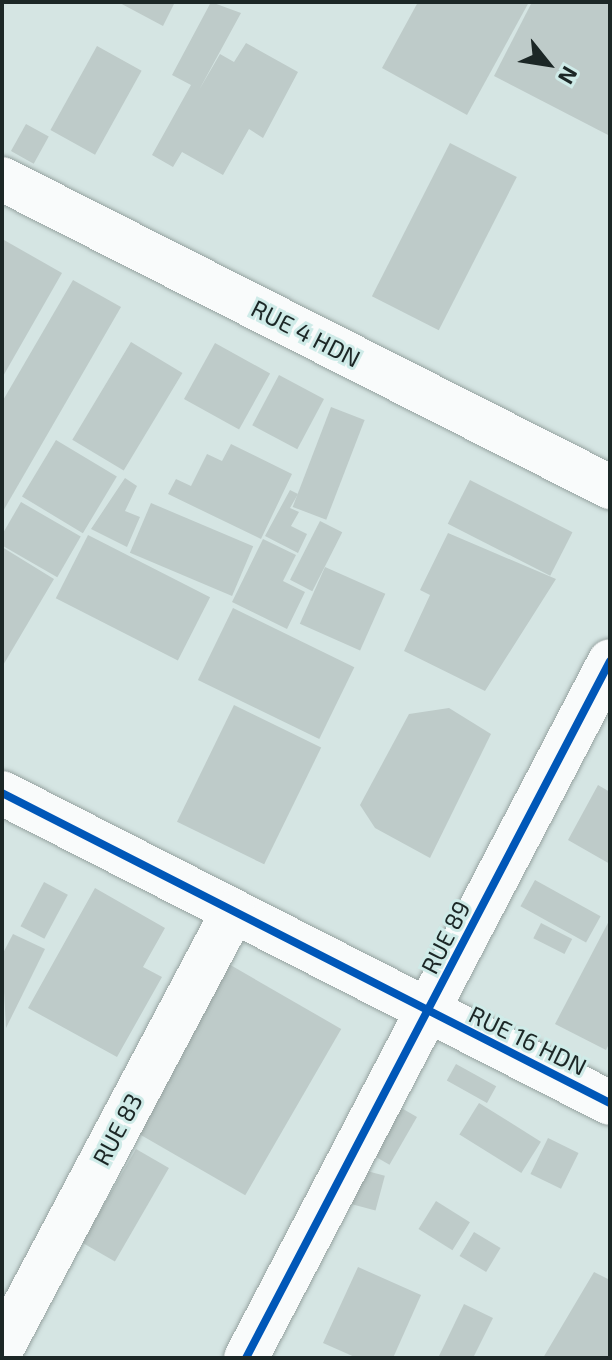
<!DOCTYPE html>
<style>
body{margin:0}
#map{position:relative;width:612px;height:1360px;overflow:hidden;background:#d5e5e3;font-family:"Exo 2",sans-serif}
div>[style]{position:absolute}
.building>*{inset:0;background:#becbc9;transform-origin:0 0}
.roads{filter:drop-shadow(0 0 2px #96a2a0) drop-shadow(0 0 2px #96a2a0)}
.minor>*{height:44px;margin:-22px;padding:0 22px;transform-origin:22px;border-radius:22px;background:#f9fbfb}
.cycleway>*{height:8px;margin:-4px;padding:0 4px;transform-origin:4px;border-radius:4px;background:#0057b8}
span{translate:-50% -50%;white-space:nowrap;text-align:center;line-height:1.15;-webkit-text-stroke:6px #cfebe8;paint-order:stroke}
.street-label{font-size:24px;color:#1c2726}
.frame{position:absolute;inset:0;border:4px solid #1c2726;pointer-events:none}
.north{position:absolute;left:508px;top:24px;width:80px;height:80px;-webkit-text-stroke:6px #cfebe8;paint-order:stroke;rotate:120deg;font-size:22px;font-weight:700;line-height:32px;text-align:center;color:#1c2726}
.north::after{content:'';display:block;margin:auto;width:28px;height:36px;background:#1c2726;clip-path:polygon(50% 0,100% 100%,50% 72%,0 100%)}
</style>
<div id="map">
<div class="building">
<div style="clip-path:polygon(118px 2px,175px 2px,163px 26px)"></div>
<div style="clip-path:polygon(211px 2px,241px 13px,199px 90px,220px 54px,234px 62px,246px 43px,298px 72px,263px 138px,249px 129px,223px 175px,182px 152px,173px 167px,152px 155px,191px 85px,172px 75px)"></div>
<div style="clip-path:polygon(418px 2px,529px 2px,467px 115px,382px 68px)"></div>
<div style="clip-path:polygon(532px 2px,610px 2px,610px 136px,494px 76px)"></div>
<div style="left:97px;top:46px;width:51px;height:96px;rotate:29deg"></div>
<div style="left:26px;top:124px;width:26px;height:31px;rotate:29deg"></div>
<div style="left:450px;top:143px;width:75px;height:172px;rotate:27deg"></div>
<div style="clip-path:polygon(4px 240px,62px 273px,2px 378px,2px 244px)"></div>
<div style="clip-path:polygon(73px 280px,121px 307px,2px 513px,2px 402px)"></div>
<div style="left:131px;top:342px;width:60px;height:114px;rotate:31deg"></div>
<div style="left:215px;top:343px;width:63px;height:64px;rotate:29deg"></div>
<div style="left:279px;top:375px;width:51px;height:57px;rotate:28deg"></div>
<div style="left:331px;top:407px;width:36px;height:107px;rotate:21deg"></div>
<div style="left:56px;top:440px;width:71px;height:66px;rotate:31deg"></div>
<div style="clip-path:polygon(231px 444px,292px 474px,261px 539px,168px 494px,176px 479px,191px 486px,207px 454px,222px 461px)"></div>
<div style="clip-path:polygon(125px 478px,137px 486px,125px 511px,140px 517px,127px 547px,91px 529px)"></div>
<div style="left:470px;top:480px;width:115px;height:49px;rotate:27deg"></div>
<div style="clip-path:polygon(290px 490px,298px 494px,290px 508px,299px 512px,291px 526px,307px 534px,298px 553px,265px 536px)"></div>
<div style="left:21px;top:502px;width:69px;height:47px;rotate:30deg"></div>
<div style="left:151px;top:503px;width:111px;height:54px;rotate:23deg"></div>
<div style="left:320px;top:521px;width:25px;height:66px;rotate:27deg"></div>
<div style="clip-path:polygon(448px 533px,556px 579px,485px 691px,404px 651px,430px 595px,420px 590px)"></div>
<div style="left:88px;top:535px;width:137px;height:71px;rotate:27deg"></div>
<div style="clip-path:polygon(263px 539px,296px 555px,283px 581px,305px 592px,287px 629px,232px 602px)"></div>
<div style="clip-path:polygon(2px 547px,54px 579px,2px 667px)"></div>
<div style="left:325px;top:567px;width:66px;height:62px;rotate:24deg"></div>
<div style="left:233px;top:608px;width:135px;height:80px;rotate:26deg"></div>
<div style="left:234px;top:705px;width:97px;height:130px;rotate:26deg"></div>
<div style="clip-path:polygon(449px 708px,491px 734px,430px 858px,375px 828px,360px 805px,409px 714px)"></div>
<div style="clip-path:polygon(598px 785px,610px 792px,610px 864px,568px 840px)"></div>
<div style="left:535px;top:880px;width:75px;height:30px;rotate:29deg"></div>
<div style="left:44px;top:882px;width:27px;height:50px;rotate:28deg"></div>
<div style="clip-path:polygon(95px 888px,165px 928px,143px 967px,162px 977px,117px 1057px,28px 1008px)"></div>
<div style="clip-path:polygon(610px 919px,610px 1042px,606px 1050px,555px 1024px)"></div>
<div style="left:541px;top:923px;width:35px;height:17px;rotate:27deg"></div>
<div style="clip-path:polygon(13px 934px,45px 949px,6px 1028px,2px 955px)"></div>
<div style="left:220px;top:959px;width:140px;height:192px;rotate:30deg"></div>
<div style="left:456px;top:1064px;width:46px;height:19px;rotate:29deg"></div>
<div style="left:391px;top:1102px;width:30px;height:55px;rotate:30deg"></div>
<div style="left:479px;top:1103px;width:73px;height:37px;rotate:32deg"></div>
<div style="left:548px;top:1138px;width:34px;height:40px;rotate:26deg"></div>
<div style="left:136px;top:1149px;width:38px;height:108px;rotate:30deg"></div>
<div style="left:352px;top:1167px;width:34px;height:36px;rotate:15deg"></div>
<div style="left:436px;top:1201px;width:40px;height:33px;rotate:32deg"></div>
<div style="left:474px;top:1232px;width:31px;height:28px;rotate:31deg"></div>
<div style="clip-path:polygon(358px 1267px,421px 1295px,393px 1358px,357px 1358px,323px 1343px)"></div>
<div style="clip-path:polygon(594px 1272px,610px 1280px,610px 1358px,543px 1358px)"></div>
<div style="clip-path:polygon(464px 1304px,493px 1318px,473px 1358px,438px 1358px)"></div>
</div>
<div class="roads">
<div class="minor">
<div style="left:2px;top:179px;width:682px;rotate:26.87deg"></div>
<div style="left:2px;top:793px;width:682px;rotate:27.02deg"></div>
<div style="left:2px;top:1348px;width:494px;rotate:-62.1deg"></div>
<div style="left:246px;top:1358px;width:786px;rotate:-62.42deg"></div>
</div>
</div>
<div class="cycleway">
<div style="left:2px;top:793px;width:682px;rotate:27.02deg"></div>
<div style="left:246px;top:1358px;width:786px;rotate:-62.42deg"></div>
</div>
<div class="street-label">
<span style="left:306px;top:333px;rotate:27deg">RUE 4 HDN</span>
<span style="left:445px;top:937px;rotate:-63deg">RUE 89</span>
<span style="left:528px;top:1040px;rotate:26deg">RUE 16 HDN</span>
<span style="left:117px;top:1129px;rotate:-62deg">RUE 83</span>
</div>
<div class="frame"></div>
<div class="north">N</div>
</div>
